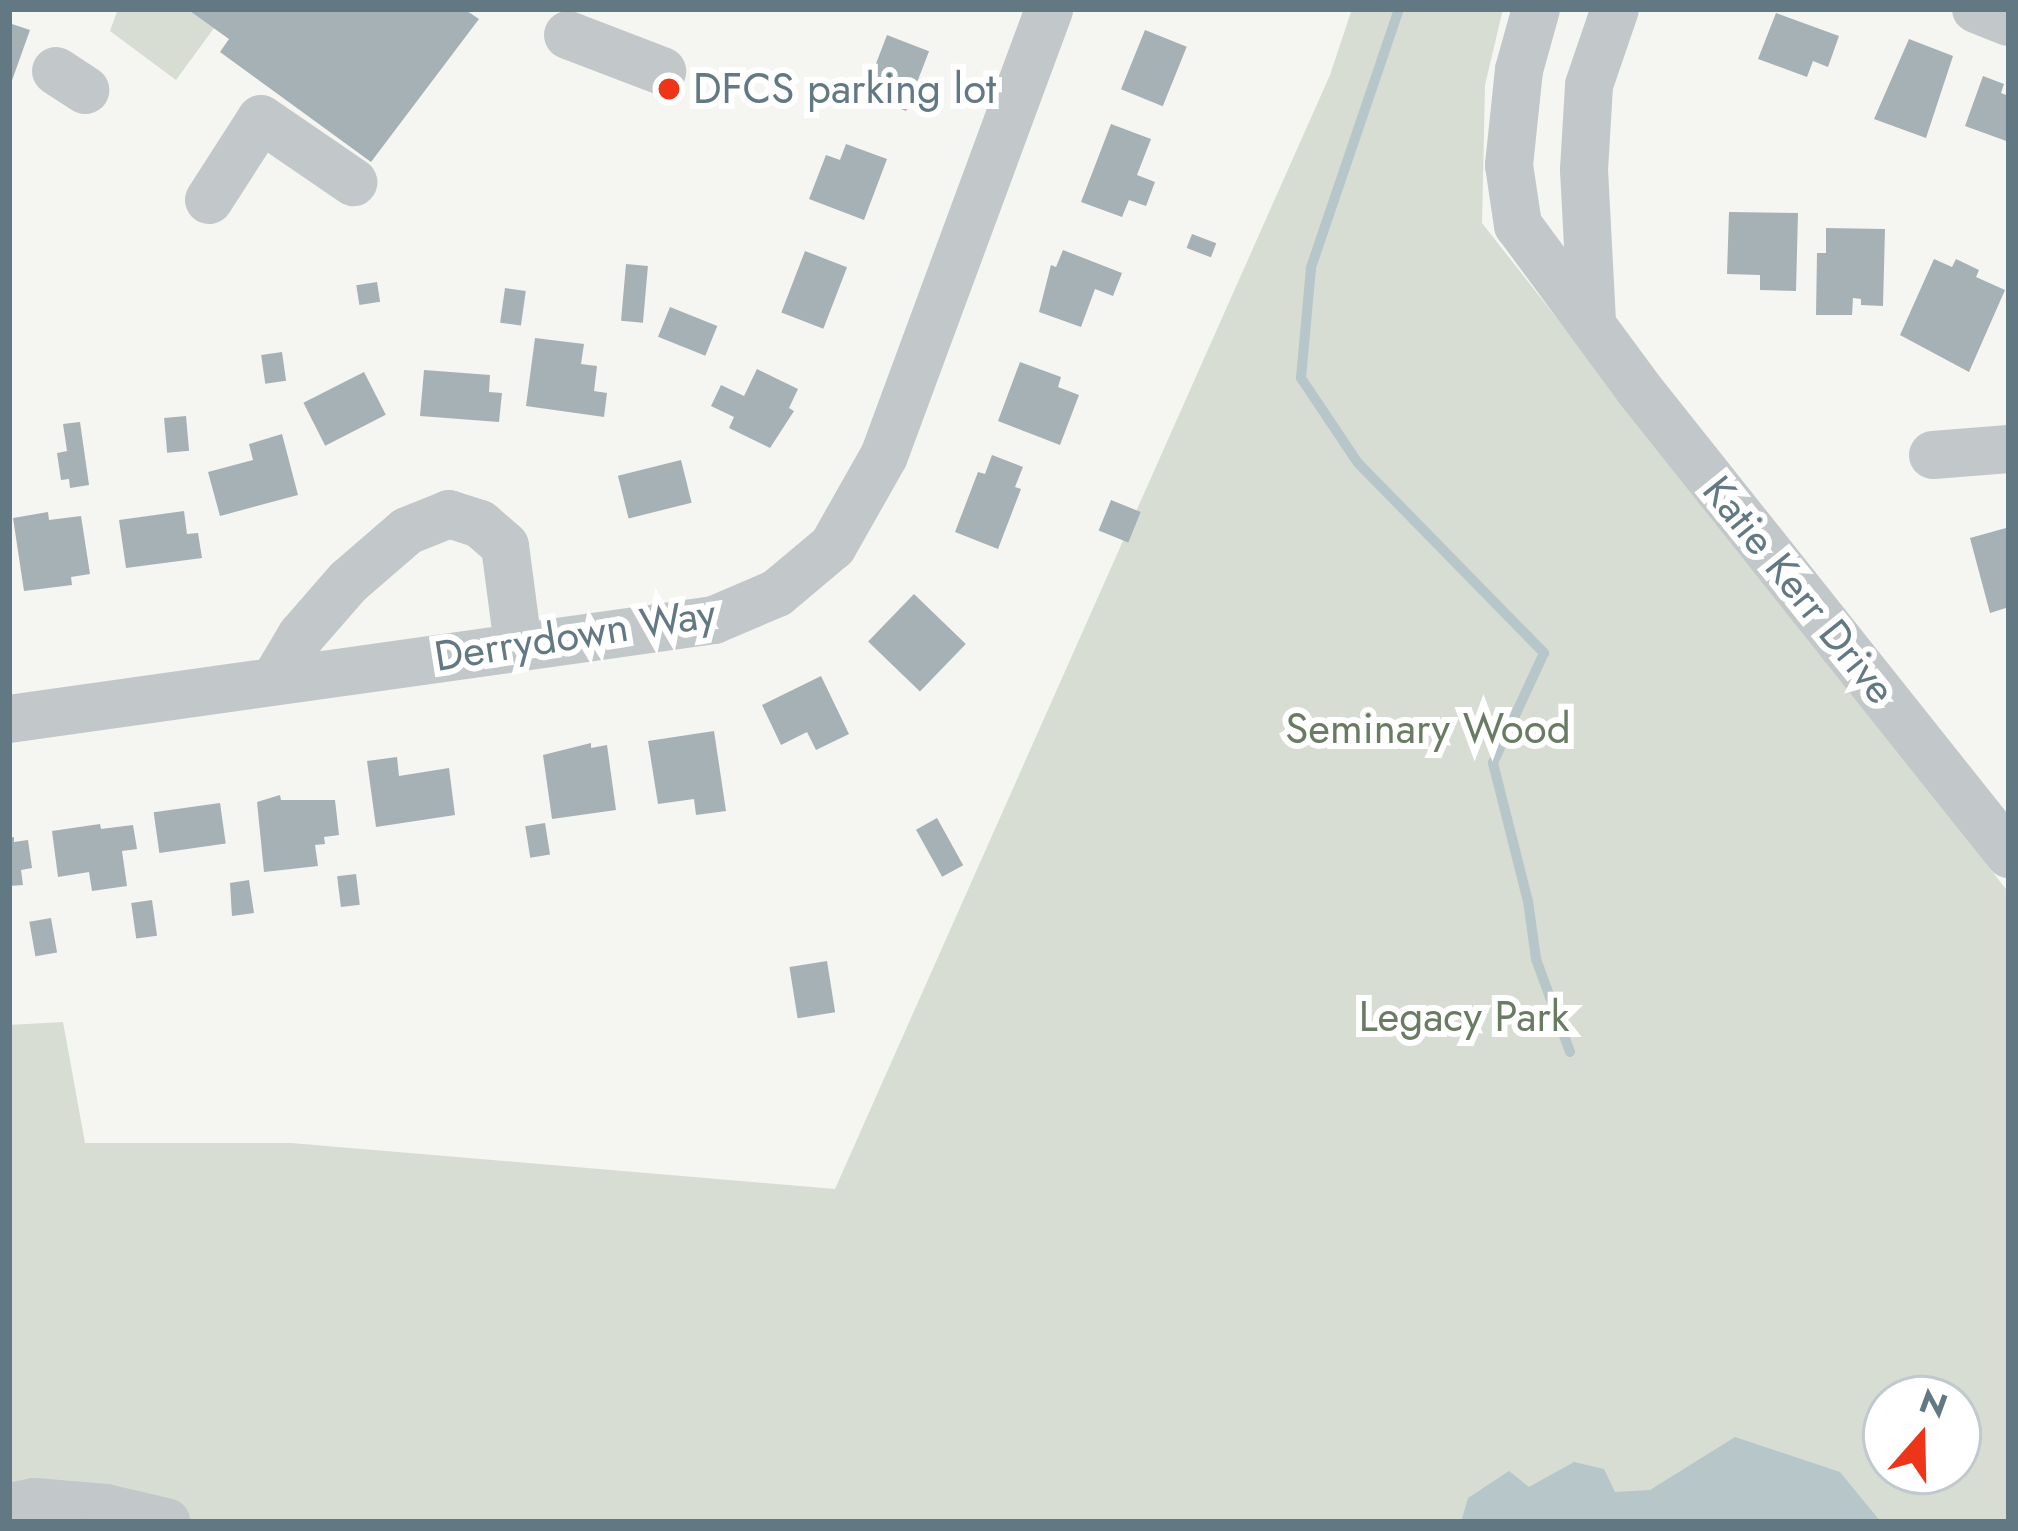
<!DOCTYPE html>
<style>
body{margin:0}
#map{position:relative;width:2018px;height:1531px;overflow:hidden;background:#f5f5f1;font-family:Jost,sans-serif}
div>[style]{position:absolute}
.green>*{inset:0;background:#d7ddd2}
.water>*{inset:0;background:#b7c6c9}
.stream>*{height:10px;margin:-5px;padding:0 5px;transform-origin:5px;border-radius:5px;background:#b7c6c9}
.building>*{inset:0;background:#a6b1b5;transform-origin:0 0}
.minor>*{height:48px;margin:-24px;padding:0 24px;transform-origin:24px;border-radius:24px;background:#c2c7c9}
.dots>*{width:33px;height:33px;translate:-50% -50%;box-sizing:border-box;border:6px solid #fff;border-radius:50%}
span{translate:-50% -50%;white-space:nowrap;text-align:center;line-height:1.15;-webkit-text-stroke:12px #fff;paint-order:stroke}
.poi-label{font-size:42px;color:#627984}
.left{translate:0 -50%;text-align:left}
.street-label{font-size:42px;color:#627984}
.park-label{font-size:42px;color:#697b62}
.frame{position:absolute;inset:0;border:12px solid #627984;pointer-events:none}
.north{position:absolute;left:1862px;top:1375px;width:120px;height:120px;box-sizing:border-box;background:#fff;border:3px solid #c0c9ce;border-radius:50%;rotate:20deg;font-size:33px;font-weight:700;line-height:48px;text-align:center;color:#627984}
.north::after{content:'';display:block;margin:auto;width:42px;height:54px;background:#ee3419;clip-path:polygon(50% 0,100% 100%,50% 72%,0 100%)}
</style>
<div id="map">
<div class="green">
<div style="clip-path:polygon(118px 9px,187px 9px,214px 28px,176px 80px,110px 31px)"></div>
<div style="clip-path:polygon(evenodd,1352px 9px,1503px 9px,1485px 85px,1482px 223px,2009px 893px,2009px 1522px,9px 1522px,9px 1025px,63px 1022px,85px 1143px,291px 1143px,835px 1189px,1330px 75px,1352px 9px,1886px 1399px,1958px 1399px,1958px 1471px,1886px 1471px,1886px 1399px)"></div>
</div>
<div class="water">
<div style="clip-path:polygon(1735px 1437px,1840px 1472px,1881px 1522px,1461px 1522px,1468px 1498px,1509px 1471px,1529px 1487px,1574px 1462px,1604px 1469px,1615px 1492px,1650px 1490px)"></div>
</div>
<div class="stream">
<div style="left:1399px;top:9px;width:274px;rotate:108.8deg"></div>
<div style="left:1311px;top:268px;width:110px;rotate:95.2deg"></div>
<div style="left:1301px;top:378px;width:102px;rotate:56.2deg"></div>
<div style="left:1358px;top:463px;width:266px;rotate:45.6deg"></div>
<div style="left:1544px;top:653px;width:121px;rotate:114.9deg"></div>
<div style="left:1493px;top:763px;width:142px;rotate:75.8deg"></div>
<div style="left:1528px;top:901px;width:59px;rotate:82.1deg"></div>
<div style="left:1536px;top:959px;width:99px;rotate:69.9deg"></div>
</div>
<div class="building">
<div style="clip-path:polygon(187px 9px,464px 9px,479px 19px,371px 162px,220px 52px,229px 39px)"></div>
<div style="clip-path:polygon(1776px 13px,1839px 36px,1828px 67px,1813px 61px,1807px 77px,1758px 59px)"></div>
<div style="clip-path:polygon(9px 23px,30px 30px,10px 86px,9px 86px)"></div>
<div style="left:1145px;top:30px;width:45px;height:64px;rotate:22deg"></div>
<div style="left:887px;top:35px;width:45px;height:64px;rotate:21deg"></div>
<div style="clip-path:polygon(1909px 39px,1953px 56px,1926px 138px,1874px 119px)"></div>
<div style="clip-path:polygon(1983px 76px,2004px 84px,2001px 93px,2009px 96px,2009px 142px,1965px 126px)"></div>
<div style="clip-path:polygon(1111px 124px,1151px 139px,1137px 175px,1155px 182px,1146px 206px,1129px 200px,1122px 217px,1081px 202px)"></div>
<div style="clip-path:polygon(846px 144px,887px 159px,864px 220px,809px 199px,826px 155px,840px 160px)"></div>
<div style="clip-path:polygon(1729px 212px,1798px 213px,1796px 291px,1760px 290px,1760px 275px,1727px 274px)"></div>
<div style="clip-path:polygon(1826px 228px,1885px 229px,1883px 306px,1861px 305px,1861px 299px,1853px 298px,1852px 315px,1816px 315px,1817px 253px,1826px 253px)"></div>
<div style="left:1192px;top:234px;width:26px;height:15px;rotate:21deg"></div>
<div style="clip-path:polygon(1063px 250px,1122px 273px,1113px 296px,1095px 289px,1081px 327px,1039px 312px,1051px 265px,1056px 267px)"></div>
<div style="left:805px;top:251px;width:45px;height:66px;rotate:21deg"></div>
<div style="clip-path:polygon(1934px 259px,1952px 267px,1956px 259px,1979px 270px,1976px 277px,2005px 290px,1969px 372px,1900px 335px)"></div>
<div style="left:626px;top:264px;width:22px;height:57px;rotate:5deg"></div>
<div style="left:377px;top:282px;width:20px;height:21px;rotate:81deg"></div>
<div style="left:505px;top:288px;width:21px;height:35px;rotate:8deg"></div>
<div style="left:670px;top:307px;width:51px;height:32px;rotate:22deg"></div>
<div style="clip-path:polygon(535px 338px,584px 344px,581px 364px,597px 366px,594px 391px,607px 393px,604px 417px,526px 406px)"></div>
<div style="left:282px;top:352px;width:29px;height:21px;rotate:82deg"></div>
<div style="clip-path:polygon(1020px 362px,1061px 377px,1058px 387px,1079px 395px,1060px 445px,998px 421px)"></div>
<div style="clip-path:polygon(757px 369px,798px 389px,789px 408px,794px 411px,770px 448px,729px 428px,734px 417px,711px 406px,721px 385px,744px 396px)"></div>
<div style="clip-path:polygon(424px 370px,490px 375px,489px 392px,502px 393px,499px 422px,420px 416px)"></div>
<div style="left:364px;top:372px;width:48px;height:68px;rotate:63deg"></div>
<div style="left:186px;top:416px;width:35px;height:22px;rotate:85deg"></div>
<div style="clip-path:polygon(80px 422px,89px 485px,70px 488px,69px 479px,61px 480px,57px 453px,67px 451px,63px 424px)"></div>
<div style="clip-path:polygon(282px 434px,298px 495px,220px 516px,208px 472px,253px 460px,249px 444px)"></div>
<div style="clip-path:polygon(992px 455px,1023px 467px,1015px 487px,1021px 489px,998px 549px,955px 532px,978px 472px,985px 474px)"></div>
<div style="left:681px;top:460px;width:44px;height:65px;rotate:76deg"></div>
<div style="left:1111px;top:500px;width:32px;height:33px;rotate:22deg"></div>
<div style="clip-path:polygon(184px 511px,187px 534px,198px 533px,202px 558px,126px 568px,119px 520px)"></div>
<div style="clip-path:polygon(48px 512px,49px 520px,81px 516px,90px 574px,71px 577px,72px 585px,24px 591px,13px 518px)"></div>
<div style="clip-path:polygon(2006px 528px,2009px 607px,1990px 613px,1970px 538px)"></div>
<div style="left:914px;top:594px;width:72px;height:66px;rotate:44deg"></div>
<div style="clip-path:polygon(821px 676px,849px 734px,816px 750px,807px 732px,781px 745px,762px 705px)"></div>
<div style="clip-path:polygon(714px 731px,726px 811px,696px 815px,694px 799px,658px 804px,648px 741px)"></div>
<div style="clip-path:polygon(591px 743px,591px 748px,607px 745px,616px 810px,552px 819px,543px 755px)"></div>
<div style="clip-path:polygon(397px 757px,399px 776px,449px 768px,455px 815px,376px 827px,367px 761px)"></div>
<div style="clip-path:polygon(280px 795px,281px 800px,335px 800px,339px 835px,324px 837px,325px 844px,315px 845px,318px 866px,264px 872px,257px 802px)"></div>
<div style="left:220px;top:803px;width:41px;height:67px;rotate:82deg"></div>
<div style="left:937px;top:818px;width:54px;height:24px;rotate:61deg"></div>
<div style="left:545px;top:823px;width:32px;height:20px;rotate:81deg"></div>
<div style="clip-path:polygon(100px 824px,101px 829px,133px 825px,137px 849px,122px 851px,127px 886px,92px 891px,89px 872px,58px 877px,52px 831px)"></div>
<div style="clip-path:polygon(14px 837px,14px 842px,28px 840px,32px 868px,21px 870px,23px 885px,9px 886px,9px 838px)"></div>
<div style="left:356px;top:874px;width:31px;height:19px;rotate:83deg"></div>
<div style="clip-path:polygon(249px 880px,254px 913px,232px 916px,230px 883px)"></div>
<div style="left:152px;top:900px;width:36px;height:21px;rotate:82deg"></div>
<div style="left:51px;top:918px;width:35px;height:22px;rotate:80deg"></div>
<div style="left:827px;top:961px;width:52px;height:38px;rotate:81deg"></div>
</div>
<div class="minor">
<div style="left:1536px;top:9px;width:63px;rotate:105.6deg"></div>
<div style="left:1519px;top:70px;width:96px;rotate:96deg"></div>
<div style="left:1509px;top:165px;width:61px;rotate:81.5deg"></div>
<div style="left:1518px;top:225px;width:202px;rotate:53.6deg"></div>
<div style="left:1638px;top:388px;width:596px;rotate:51.48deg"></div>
<div style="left:1976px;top:9px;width:35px;rotate:22deg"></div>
<div style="left:568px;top:35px;width:101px;rotate:21deg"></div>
<div style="left:56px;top:71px;width:35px;rotate:33deg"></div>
<div style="left:209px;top:200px;width:96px;rotate:-57.3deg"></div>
<div style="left:261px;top:119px;width:112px;rotate:34.4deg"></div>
<div style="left:1592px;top:322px;width:152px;rotate:-93deg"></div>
<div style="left:1584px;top:170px;width:85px;rotate:-86.6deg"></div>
<div style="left:1589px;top:85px;width:80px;rotate:-71.1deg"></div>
<div style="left:1933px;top:455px;width:76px;rotate:-4.5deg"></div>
<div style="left:275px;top:680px;width:51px;rotate:-59.4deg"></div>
<div style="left:301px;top:636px;width:72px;rotate:-49deg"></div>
<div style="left:348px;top:582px;width:78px;rotate:-40.8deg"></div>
<div style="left:407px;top:531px;width:45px;rotate:-22deg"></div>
<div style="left:449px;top:514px;width:33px;rotate:18deg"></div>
<div style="left:480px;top:524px;width:33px;rotate:41deg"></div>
<div style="left:505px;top:546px;width:100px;rotate:82.5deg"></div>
<div style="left:9px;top:719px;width:712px;rotate:-7.99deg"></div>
<div style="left:714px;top:620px;width:69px;rotate:-23.2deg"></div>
<div style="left:777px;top:593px;width:73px;rotate:-40deg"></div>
<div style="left:833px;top:546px;width:103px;rotate:-60.5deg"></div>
<div style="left:884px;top:456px;width:476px;rotate:-69.7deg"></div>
<div style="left:9px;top:1507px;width:26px;rotate:-11deg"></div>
<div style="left:35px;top:1502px;width:70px;rotate:4.9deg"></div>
<div style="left:105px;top:1508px;width:63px;rotate:12.9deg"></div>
</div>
<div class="dots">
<div style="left:669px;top:89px;background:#ee3419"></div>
</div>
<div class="poi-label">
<span class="left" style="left:693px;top:89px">DFCS parking lot</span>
</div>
<div class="street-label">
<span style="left:1799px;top:590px;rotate:51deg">Katie Kerr Drive</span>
<span style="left:575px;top:635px;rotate:-9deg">Derrydown Way</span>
</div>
<div class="park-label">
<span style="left:1428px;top:729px">Seminary Wood</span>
<span style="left:1464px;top:1017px">Legacy Park</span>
</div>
<div class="frame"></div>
<div class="north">N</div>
</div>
